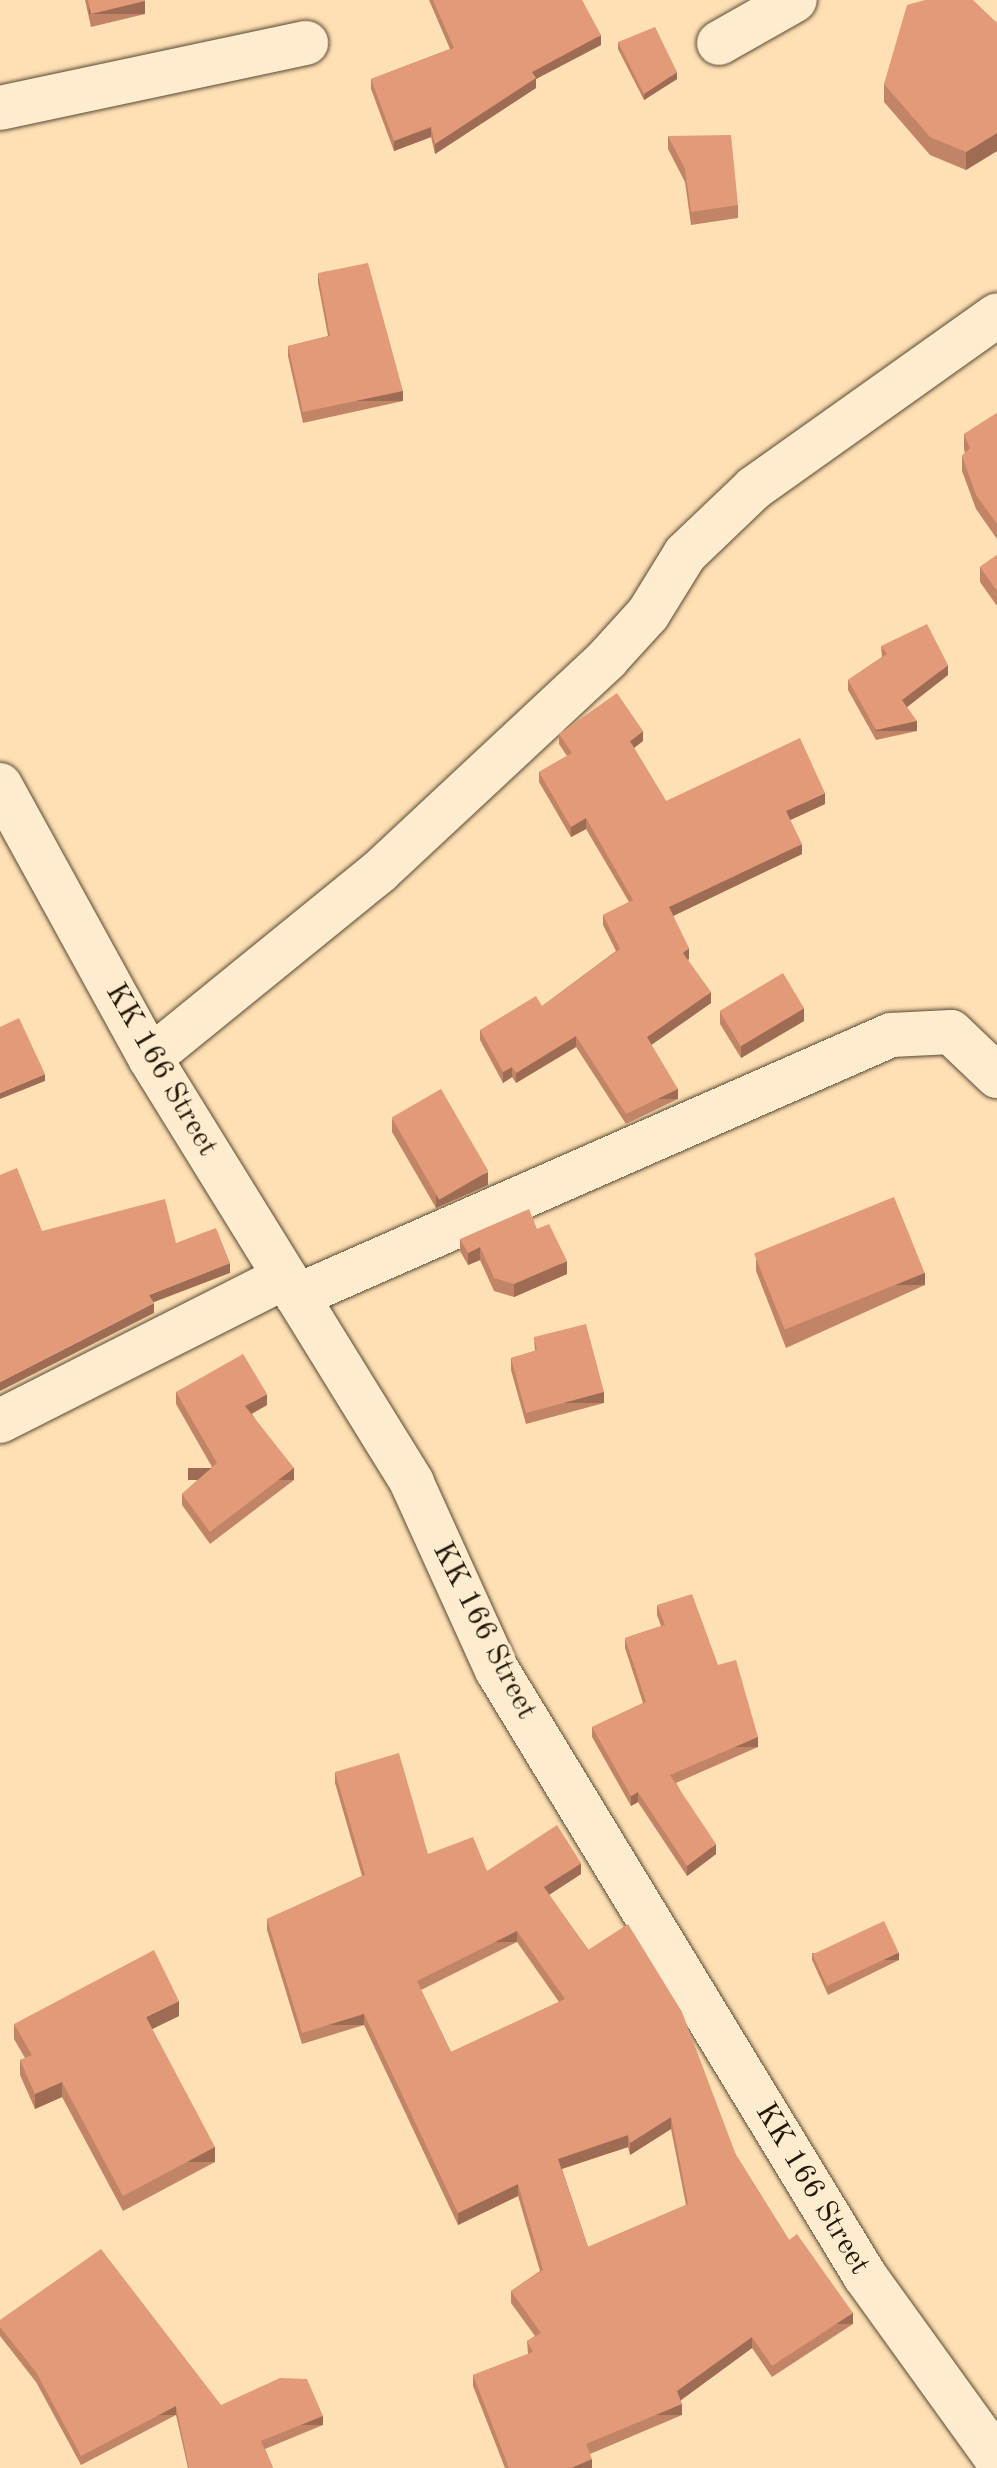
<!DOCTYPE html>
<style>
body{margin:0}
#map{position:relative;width:997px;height:2468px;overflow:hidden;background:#ffe0b4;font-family:"Old Standard TT",serif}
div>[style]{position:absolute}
.roads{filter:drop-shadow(0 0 2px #594a34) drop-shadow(0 0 2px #594a34)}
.minor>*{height:44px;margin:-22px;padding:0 22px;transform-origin:22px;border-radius:22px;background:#ffebce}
.wall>*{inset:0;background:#c28467}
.shaded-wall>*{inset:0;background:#9e6c54;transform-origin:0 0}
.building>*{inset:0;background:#e29a78;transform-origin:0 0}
span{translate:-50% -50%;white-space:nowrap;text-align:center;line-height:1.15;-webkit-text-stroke:7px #ffebce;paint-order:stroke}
.street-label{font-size:30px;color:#22180a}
</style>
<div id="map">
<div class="roads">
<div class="minor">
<div style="left:719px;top:43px;width:87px;rotate:-29.5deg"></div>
<div style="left:0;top:108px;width:313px;rotate:-12deg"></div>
<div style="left:0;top:785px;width:311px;rotate:61.2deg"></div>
<div style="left:150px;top:1058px;width:499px;rotate:58.3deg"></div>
<div style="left:412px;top:1483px;width:205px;rotate:65.6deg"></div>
<div style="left:497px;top:1670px;width:709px;rotate:58.73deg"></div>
<div style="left:865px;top:2276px;width:226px;rotate:54.2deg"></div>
<div style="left:150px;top:1058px;width:296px;rotate:-39.1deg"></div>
<div style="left:380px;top:871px;width:311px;rotate:-43deg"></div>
<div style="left:607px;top:659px;width:61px;rotate:-47.7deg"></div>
<div style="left:648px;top:614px;width:70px;rotate:-58.3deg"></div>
<div style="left:685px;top:554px;width:95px;rotate:-43.7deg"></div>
<div style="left:754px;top:488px;width:298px;rotate:-35.4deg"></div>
<div style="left:297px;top:1296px;width:649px;rotate:-23.72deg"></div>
<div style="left:891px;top:1035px;width:60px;rotate:-2.9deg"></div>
<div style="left:951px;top:1032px;width:64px;rotate:43.7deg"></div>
<div style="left:0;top:1421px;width:319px;rotate:-26.8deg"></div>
</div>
</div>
<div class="wall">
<div style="clip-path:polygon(85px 0,145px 0,145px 14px,91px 27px)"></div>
<div style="clip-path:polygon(429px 0,582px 0,601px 45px,536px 79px,536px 88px,435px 154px,431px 137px,394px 151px,371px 89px,371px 79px,450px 49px)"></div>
<div style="clip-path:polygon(997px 23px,997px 151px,966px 170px,930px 155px,884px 102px,884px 84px)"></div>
<div style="clip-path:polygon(618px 42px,677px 79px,644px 100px,618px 49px)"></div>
<div style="clip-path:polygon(668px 136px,738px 205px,738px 218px,691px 225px,685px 182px,668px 149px)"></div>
<div style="clip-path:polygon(318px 273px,403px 401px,303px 423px,288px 356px,288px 346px,328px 336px,318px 283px)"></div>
<div style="clip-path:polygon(997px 413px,997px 539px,976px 509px,962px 471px,962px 456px,965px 453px,964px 449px,964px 434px)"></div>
<div style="clip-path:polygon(997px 555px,997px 606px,980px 582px,980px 567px)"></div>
<div style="clip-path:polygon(881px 646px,948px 675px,907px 707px,917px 731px,876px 740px,848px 690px,848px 680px,882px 657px)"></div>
<div style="clip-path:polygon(559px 734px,643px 741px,634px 748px,666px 801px,825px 804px,790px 820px,802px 854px,673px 916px,689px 959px,688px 960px,711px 1003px,651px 1045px,678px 1099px,626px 1124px,576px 1047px,516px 1083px,512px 1077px,503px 1083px,480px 1040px,480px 1030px,542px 1006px,616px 951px,603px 925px,603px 915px,629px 902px,586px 829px,571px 837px,539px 782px,539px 772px,567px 756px,559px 744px)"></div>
<div style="clip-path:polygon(720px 1011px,804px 1021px,741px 1058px,720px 1024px)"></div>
<div style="clip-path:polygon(392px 1119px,488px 1185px,436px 1208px,392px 1132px)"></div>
<div style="clip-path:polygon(537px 1229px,567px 1274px,514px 1297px,494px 1291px,480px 1260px,468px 1265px,460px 1251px,460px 1239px)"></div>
<div style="clip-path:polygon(756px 1259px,925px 1285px,786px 1348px,756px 1271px)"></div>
<div style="clip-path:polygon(534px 1337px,604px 1403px,526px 1424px,511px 1370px,511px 1358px,535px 1351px)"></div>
<div style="clip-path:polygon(176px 1392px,267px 1405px,252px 1414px,294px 1480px,210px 1544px,182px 1505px,182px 1494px,212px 1467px,176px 1404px)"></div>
<div style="clip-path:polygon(657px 1605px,718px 1665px,758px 1747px,676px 1783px,716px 1854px,687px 1876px,638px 1802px,631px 1806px,592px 1737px,592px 1727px,643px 1703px,625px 1648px,625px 1638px,661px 1626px,657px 1615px)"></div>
<div style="clip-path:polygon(evenodd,335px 1772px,428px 1854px,487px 1871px,581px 1874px,549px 1895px,736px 2155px,789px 2240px,853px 2324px,772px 2377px,752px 2348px,681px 2400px,682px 2415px,590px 2454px,592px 2468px,505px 2468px,473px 2386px,473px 2375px,528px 2354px,527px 2341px,535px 2336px,511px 2303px,511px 2291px,540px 2271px,518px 2196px,458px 2225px,364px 2025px,302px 2044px,267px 1930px,267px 1919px,362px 1876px,335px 1783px,335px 1772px,517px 1942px,559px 2002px,451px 2052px,421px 1990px,517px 1942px,335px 1772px,671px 2129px,686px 2205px,588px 2247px,562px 2169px,628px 2147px,630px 2155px,671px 2129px)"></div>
<div style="clip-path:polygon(812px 1953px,899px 1960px,828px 1995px,812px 1960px)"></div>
<div style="clip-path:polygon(179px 2016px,152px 2029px,215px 2162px,123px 2211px,62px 2097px,35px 2109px,20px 2075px,20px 2060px,25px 2058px,14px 2039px,14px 2024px)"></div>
<div style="clip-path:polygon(0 2320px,221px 2405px,323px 2425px,265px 2449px,273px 2468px,188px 2468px,176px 2415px,81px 2465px,36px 2382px,0 2336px)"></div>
</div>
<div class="shaded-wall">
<div style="left:145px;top:1px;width:13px;height:56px;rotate:90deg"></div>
<div style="clip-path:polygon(601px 35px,601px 45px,536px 79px,536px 88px,435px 154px,435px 144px,532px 72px)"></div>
<div style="clip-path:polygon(677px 72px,677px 79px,644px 100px,644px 94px)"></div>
<div style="clip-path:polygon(431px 127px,431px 137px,394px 151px,394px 141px)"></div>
<div style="clip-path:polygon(997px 133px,997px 151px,966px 170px,966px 152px)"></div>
<div style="left:403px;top:391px;width:10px;height:102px;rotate:90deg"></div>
<div style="clip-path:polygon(948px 665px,948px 675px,902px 711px,902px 700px)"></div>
<div style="left:917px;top:721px;width:10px;height:42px;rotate:90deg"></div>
<div style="clip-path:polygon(643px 731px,643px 741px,630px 751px,630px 741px)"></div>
<div style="clip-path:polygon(825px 793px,825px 804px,786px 822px,786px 811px)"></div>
<div style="clip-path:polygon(586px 818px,586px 829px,571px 837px,571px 827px)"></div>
<div style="clip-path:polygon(802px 844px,802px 854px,669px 918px,669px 907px)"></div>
<div style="clip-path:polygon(689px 948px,689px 959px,683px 963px,683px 953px)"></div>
<div style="clip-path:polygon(711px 992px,711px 1003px,647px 1048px,647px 1037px)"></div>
<div style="clip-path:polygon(804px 1008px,804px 1021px,741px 1058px,741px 1046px)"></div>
<div style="clip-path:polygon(576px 1036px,576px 1047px,516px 1083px,516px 1073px)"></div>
<div style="clip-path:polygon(512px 1067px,512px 1077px,503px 1083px,503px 1072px)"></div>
<div style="clip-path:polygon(45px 1074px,45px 1081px,0 1099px,0 1093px)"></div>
<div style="left:678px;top:1089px;width:10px;height:58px;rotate:90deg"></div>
<div style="clip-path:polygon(488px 1172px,488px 1185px,436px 1208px,436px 1195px)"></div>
<div style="clip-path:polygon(480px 1247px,480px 1260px,468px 1265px,468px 1253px)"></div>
<div style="clip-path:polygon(567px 1261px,567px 1274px,514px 1297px,514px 1284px)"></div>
<div style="clip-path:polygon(230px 1263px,230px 1273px,149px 1304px,149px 1295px)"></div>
<div style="left:925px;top:1273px;width:12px;height:153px;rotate:90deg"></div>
<div style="clip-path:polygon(154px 1303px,154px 1313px,0 1391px,0 1382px)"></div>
<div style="left:604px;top:1392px;width:11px;height:81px;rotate:90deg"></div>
<div style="clip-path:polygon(267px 1394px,267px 1405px,245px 1417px,245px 1406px)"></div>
<div style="left:294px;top:1468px;width:12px;height:106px;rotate:90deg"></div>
<div style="left:758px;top:1737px;width:10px;height:96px;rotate:90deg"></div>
<div style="clip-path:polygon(638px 1792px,638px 1802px,631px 1806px,631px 1796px)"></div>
<div style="clip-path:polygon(716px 1844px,716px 1854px,687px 1876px,687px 1866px)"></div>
<div style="clip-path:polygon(581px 1863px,581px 1874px,544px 1898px,544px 1887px)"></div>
<div style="left:517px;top:1931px;width:11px;height:112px;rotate:90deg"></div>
<div style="left:899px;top:1953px;width:7px;height:79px;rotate:90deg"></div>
<div style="clip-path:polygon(179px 2001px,179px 2016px,146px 2032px,146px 2017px)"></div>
<div style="left:364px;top:2014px;width:11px;height:65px;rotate:90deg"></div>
<div style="clip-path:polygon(62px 2082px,62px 2097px,35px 2109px,35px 2094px)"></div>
<div style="clip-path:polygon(671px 2117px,671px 2129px,630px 2155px,630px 2143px)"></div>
<div style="clip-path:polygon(628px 2135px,628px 2147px,558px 2170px,558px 2159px)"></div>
<div style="left:215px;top:2147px;width:15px;height:104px;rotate:90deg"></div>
<div style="clip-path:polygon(518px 2184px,518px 2196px,458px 2225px,458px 2213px)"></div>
<div style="left:853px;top:2313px;width:11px;height:97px;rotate:90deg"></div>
<div style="clip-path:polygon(752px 2337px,752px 2348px,677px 2403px,677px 2391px)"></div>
<div style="left:682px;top:2404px;width:11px;height:104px;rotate:90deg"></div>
<div style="left:176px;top:2406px;width:9px;height:107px;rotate:90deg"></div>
<div style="left:323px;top:2416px;width:9px;height:67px;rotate:90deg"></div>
<div style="clip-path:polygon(592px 2459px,592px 2468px,571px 2468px)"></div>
</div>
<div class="building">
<div style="clip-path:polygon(88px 0,145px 0,145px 1px,91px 14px)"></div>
<div style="clip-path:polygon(433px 0,582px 0,601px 35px,532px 72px,536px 78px,435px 144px,431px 127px,394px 141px,371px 79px,454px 48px)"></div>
<div style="clip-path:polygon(925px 0,973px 0,997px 23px,997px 133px,966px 152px,930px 137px,884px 84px,907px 5px)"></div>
<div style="clip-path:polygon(655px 27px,677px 72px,644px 94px,618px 42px)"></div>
<div style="clip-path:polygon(731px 135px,738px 205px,691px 212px,685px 169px,668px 136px)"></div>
<div style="clip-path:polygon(368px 263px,403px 391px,303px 412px,288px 346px,330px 336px,318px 273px)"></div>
<div style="clip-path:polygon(997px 413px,997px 524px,976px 495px,962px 456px,970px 448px,964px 434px)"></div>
<div style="clip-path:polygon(997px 555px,997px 591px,980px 567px)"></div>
<div style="clip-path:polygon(927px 624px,948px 665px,902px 700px,917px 721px,876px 730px,848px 680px,887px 654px,881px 646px)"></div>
<div style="clip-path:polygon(617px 693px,643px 731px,630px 741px,666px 801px,800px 738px,825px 793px,786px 811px,802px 844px,669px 907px,689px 948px,683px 953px,711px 992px,647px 1037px,678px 1089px,626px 1114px,576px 1036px,516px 1073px,512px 1067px,503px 1072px,480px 1030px,536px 996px,542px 1006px,620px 949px,603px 915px,633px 900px,586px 818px,571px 827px,539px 772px,572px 753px,559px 734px)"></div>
<div style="left:783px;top:973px;width:41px;height:74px;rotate:59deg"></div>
<div style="clip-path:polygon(19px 1018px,45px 1074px,0 1093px,0 1027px)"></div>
<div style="left:441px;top:1089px;width:95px;height:57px;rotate:60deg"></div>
<div style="clip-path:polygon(17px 1168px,42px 1231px,165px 1199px,176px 1243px,216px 1228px,230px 1263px,149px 1295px,154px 1303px,0 1382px,0 1175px)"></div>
<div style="left:894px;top:1197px;width:82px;height:151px;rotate:68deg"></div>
<div style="clip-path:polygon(529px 1209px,537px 1229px,549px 1224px,567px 1261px,514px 1284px,494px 1278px,480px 1247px,468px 1253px,460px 1239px)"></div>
<div style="clip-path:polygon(586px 1324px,604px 1392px,526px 1413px,511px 1358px,537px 1350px,534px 1337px)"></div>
<div style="clip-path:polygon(243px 1354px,267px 1394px,245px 1406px,294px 1468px,210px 1532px,182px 1494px,217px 1463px,176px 1392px)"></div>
<div style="clip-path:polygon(692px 1594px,718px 1665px,736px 1660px,758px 1737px,670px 1775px,716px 1844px,687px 1866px,638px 1792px,631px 1796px,592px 1727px,646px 1702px,625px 1638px,665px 1625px,657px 1605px)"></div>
<div style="clip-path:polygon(evenodd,399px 1753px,428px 1854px,473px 1837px,487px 1871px,557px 1825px,581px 1863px,544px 1887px,588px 1950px,628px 1924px,682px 2012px,736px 2155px,789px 2240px,797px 2234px,853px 2313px,772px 2366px,752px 2337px,677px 2391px,682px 2404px,586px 2444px,592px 2459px,571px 2468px,509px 2468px,473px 2375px,533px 2352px,527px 2341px,541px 2333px,511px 2291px,543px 2270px,518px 2184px,458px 2213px,364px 2014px,302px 2033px,267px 1919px,365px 1875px,335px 1772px,399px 1753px,517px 1931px,565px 1999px,451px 2052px,417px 1981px,517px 1931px,399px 1753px,671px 2117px,688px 2204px,588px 2247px,558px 2159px,628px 2135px,630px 2143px,671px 2117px)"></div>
<div style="left:884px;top:1921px;width:35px;height:79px;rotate:65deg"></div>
<div style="clip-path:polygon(154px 1950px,179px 2001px,146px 2017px,215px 2147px,123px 2196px,62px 2082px,35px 2094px,20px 2060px,32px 2055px,14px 2024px)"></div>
<div style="clip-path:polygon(101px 2249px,221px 2405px,280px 2378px,307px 2379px,323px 2416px,261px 2441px,273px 2468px,189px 2468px,176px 2406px,81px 2456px,36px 2372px,0 2327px,0 2320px)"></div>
</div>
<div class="street-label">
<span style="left:161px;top:1070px;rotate:60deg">KK 166 Street</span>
<span style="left:484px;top:1631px;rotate:63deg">KK 166 Street</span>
<span style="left:812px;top:2189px;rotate:59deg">KK 166 Street</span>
</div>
</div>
